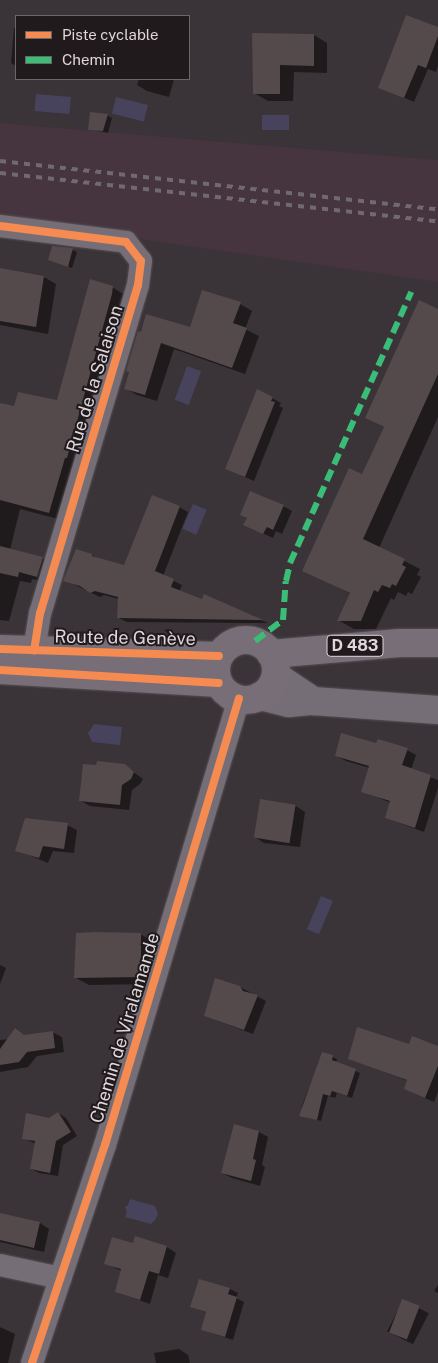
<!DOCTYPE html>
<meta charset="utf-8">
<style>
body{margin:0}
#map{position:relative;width:438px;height:1363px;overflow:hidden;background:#3a3337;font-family:"Public Sans",sans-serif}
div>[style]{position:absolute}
.built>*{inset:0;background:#46353e}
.water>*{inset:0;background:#48435d;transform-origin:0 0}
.shadow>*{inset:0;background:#0007;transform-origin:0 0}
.building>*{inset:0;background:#544a4c;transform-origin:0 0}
.roads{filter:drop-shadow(0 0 1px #575155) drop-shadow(0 0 1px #575155)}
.minor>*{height:22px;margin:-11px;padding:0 11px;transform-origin:11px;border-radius:11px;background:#766e77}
.tertiary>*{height:28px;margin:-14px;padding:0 14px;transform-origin:14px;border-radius:14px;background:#766e77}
.primary>*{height:28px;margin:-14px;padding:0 14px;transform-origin:14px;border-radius:14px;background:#776e78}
.primary>.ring{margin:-14px;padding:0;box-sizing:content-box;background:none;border:28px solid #776e78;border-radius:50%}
.rail>*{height:4px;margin-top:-2px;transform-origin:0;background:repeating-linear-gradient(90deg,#70696f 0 6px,transparent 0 12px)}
.quiet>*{height:6px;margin-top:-3px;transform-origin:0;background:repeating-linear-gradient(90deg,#3abd76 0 12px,transparent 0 18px)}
.cycleway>*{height:8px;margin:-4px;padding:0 4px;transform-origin:4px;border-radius:4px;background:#f68b52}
span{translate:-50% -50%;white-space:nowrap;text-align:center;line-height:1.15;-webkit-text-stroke:4px #201a1d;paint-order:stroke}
.shield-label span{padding:1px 4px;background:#201a1d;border:1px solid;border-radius:4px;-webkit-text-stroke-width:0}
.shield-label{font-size:16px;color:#dfd7db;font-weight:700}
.street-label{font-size:18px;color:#dfd7db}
.legend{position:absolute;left:15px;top:15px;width:175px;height:65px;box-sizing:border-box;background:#201a1d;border:1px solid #6c6669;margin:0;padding:6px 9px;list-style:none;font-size:15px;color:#dfd7db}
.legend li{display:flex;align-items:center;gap:10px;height:25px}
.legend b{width:25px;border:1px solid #6c6669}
</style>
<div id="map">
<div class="built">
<div style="clip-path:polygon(0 123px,438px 160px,438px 282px,0 219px)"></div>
</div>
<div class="water">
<div style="left:36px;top:94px;width:35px;height:17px;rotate:5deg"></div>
<div style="left:116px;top:97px;width:33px;height:17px;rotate:14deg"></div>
<div style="left:262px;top:115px;width:27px;height:15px"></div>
<div style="left:187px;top:366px;width:15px;height:36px;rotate:20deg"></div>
<div style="left:193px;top:504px;width:15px;height:27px;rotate:23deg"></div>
<div style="clip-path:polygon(94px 724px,122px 727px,120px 745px,92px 742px,88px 733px)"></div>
<div style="left:321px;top:896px;width:13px;height:36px;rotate:23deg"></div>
<div style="clip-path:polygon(130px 1199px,155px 1206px,158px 1214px,155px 1220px,151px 1224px,125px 1217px,127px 1212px,125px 1207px,128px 1205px)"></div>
</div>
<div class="shadow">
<div style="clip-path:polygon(14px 28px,16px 28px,16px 66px,11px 63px)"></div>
<div style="clip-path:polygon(438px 29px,438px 66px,436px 72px,428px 69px,414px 102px,380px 87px)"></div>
<div style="clip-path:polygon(253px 35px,314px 35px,327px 43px,327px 73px,294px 72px,293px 101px,268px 101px,254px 93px)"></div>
<div style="clip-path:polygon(139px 79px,174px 79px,169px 97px,147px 91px,137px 85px)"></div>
<div style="clip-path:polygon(107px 115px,112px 118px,108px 133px,90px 129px)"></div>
<div style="clip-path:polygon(72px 250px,77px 252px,72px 268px,49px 260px)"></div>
<div style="clip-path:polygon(0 270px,44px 277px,56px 284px,48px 334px,0 325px)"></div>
<div style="clip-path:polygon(112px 287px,125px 295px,62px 520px,20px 509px,10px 550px,43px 558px,55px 566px,50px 583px,32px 579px,31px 583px,20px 581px,9px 621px,0 620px,0 405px,15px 407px,58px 401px)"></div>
<div style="clip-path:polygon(240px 304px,252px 311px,245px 329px,259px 336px,245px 374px,174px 349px,157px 401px,137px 395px,125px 388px,139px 333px,191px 329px)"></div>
<div style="clip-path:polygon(438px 310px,438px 417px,379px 548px,420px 569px,417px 575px,421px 577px,412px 594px,408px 592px,406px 596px,398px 592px,394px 600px,391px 598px,376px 629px,354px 629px,338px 620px,351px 594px,304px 570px,363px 476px,385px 428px,366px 418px)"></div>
<div style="clip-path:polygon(272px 398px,281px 403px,279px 406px,283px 408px,254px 481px,227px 469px)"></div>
<div style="clip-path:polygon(283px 506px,292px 511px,282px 534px,276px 531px,273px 538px,245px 525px)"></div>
<div style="clip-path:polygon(179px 507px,188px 512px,163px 576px,182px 585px,179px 592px,203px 601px,205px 596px,268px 623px,127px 622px,119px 618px,119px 599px,104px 595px,100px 597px,65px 580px,92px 555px,99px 559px,125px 567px)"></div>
<div style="clip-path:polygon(377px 745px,407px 750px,416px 755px,411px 770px,438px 780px,438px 788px,424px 832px,386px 818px,391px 803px,363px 791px,370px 768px,346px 761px,337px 756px)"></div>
<div style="clip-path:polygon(124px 765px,143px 779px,140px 784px,132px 790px,129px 810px,90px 806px,81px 801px)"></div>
<div style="clip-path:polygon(296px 806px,305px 812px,300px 847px,264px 843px,255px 837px)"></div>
<div style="clip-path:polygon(67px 825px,77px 830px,74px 853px,53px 851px,48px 863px,17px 850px)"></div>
<div style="clip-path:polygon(140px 934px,154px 942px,154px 984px,89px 985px,76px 978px)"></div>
<div style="clip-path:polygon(0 965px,6px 968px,0 984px)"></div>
<div style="clip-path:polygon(240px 987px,266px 1001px,253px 1034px,205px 1016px)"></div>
<div style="clip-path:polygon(15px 1030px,26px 1036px,52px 1032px,62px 1037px,64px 1052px,37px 1056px,28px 1067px,0 1072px,0 1040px,9px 1039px)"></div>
<div style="clip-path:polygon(409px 1045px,438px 1047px,438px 1092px,434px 1102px,405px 1089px,408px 1081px,349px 1058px)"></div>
<div style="clip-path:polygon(323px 1053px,337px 1059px,336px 1063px,360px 1073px,352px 1098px,337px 1093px,335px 1098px,328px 1096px,321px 1121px,300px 1115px,303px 1103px)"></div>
<div style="clip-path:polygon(58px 1113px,66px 1118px,77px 1136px,63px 1145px,58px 1176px,39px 1173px,31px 1169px,36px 1144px,23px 1138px)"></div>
<div style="clip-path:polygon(235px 1125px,259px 1132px,268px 1137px,262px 1165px,265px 1167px,260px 1186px,232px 1178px,222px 1173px)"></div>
<div style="clip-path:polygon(0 1215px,40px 1223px,49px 1229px,44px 1252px,0 1242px)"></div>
<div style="clip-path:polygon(136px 1238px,167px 1247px,176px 1253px,168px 1278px,158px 1275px,150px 1304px,116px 1292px,122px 1271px,105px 1263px,134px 1245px)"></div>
<div style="clip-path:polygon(438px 1285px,438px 1293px,434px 1291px)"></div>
<div style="clip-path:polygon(230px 1289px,238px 1293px,236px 1298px,244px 1302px,233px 1340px,202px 1330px,207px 1313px,192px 1307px)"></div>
<div style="left:403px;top:1300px;width:29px;height:35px;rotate:27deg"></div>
<div style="clip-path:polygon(0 1327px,15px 1334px,8px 1363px,0 1363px)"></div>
<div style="clip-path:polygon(179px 1349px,188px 1355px,190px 1363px,156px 1363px,154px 1353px)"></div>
</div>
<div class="building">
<div style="clip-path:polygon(406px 15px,438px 27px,438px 36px,426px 68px,418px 65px,404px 98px,378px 88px)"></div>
<div style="clip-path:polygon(252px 33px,314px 34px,314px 66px,280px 65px,280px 94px,253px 94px)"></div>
<div style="clip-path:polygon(90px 112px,108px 114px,103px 131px,88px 130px)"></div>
<div style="clip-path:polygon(52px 246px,73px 248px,68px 267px,48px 260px)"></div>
<div style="clip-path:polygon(0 268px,44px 276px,36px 327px,0 321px)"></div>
<div style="clip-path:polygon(90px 279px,113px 286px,112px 294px,67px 458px,65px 458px,49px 513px,0 500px,0 403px,14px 406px,18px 392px,57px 400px)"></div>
<div style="clip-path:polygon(202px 290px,241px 302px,233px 323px,247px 328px,232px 368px,161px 343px,145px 395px,124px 389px,129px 372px,126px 371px,138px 331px,141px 332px,146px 314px,190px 327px)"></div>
<div style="clip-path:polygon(419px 300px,438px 309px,438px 374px,363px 539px,405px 559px,402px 565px,406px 567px,396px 586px,392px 584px,390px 588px,382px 585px,378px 592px,374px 590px,361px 621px,337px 621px,350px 593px,302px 571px,349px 468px,362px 474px,384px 427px,365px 418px)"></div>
<div style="clip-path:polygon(257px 389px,273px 397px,271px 401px,275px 402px,245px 477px,225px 469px)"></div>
<div style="clip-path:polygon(250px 491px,284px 505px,273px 530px,267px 527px,263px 534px,243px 525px,247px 518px,240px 515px)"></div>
<div style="clip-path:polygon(152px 495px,180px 506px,155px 571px,174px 579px,171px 587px,202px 599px,204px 594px,263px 620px,117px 618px,118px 597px,95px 591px,90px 593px,80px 586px,63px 581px,76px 549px,92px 554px,92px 556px,124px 565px)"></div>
<div style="clip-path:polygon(0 546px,43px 557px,37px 577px,19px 572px,18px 577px,0 573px)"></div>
<div style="clip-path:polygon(341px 733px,376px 743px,378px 739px,408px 748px,402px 765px,431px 775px,415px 828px,385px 818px,390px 801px,361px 792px,369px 766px,335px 756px)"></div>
<div style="clip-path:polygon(97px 761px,125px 764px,134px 772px,131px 779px,122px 785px,120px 805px,79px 801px,83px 764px,96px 765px)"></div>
<div style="left:260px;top:799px;width:36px;height:39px;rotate:9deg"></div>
<div style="clip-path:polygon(25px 818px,68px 823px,64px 849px,43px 846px,39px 858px,15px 851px)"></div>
<div style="clip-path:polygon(94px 932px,141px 933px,141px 977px,74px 978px,76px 933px)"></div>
<div style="clip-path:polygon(215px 978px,240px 986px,243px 991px,258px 995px,244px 1030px,204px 1016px)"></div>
<div style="clip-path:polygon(357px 1027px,409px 1044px,412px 1036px,438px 1046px,438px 1066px,425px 1098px,404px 1089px,407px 1080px,348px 1059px)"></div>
<div style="clip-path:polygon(15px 1028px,24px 1035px,53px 1031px,55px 1048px,27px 1052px,19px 1062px,0 1065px,0 1049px)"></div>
<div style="clip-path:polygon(322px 1052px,333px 1055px,332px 1060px,356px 1069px,347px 1096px,332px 1091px,330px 1096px,323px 1094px,317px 1120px,299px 1116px)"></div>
<div style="clip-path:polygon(58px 1112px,71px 1132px,56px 1141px,50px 1173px,30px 1169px,35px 1141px,22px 1139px,26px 1113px,49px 1118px)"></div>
<div style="clip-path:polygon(234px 1124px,259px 1131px,253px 1159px,256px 1160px,251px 1181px,221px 1173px)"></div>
<div style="clip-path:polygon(0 1213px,40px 1222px,34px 1248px,0 1240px)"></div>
<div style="clip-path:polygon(135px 1236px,167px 1246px,159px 1274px,149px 1271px,140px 1300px,115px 1292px,121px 1269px,104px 1264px,112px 1237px,133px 1243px)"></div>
<div style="clip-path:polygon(199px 1279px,230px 1288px,228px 1294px,237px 1297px,225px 1337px,201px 1330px,206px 1312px,190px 1307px)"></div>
<div style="left:402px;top:1299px;width:19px;height:36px;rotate:21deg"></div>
</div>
<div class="roads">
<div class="minor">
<div style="left:0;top:226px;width:127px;rotate:7.2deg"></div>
<div style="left:126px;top:242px;width:24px;rotate:52deg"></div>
<div style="left:141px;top:261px;width:24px;rotate:97deg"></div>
<div style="left:138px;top:285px;width:342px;rotate:106.6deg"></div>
<div style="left:40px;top:613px;width:38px;rotate:99deg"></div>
<div style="left:0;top:1265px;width:62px;rotate:12deg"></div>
<div style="left:32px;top:1363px;width:230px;rotate:-71.5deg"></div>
<div style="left:105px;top:1145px;width:466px;rotate:-73.3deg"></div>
</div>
<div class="tertiary">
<div style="left:276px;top:676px;width:45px;rotate:34deg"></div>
<div style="left:260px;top:696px;width:30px;rotate:14deg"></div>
<div style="left:289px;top:703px;width:24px;rotate:-5deg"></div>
<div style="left:313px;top:701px;width:125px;rotate:4.1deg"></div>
</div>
<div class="primary">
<div class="ring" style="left:216px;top:640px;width:32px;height:32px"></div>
<div style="left:0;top:649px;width:219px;rotate:1.8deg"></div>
<div style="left:271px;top:654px;width:129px;rotate:-4.9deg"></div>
<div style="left:400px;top:643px;width:38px"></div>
<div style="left:0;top:670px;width:219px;rotate:3.4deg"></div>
</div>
</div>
<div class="rail">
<div style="left:0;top:161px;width:441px;rotate:6.3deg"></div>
<div style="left:0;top:173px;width:441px;rotate:6.3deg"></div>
</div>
<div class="quiet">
<div style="left:255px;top:641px;width:35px;rotate:-37deg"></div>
<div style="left:283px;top:620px;width:39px;rotate:-86deg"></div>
<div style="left:286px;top:581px;width:18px;rotate:-77deg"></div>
<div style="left:290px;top:563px;width:297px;rotate:-65.9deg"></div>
</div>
<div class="cycleway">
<div style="left:0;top:226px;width:127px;rotate:7.2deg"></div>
<div style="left:126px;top:242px;width:24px;rotate:52deg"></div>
<div style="left:141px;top:261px;width:24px;rotate:97deg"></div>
<div style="left:138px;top:285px;width:342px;rotate:106.6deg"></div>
<div style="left:40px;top:613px;width:38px;rotate:99deg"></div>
<div style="left:0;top:649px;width:219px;rotate:1.8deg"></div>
<div style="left:0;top:670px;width:219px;rotate:3.4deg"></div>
<div style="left:32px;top:1363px;width:230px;rotate:-71.5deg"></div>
<div style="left:105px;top:1145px;width:466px;rotate:-73.3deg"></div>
</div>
<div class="shield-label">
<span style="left:355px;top:646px">D 483</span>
</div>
<div class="street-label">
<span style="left:95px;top:379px;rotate:-73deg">Rue de la Salaison</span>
<span style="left:125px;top:638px;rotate:1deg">Route de Genève</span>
<span style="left:125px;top:1028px;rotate:-73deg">Chemin de Viralamande</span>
</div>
<ul class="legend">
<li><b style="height:6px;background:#f68b52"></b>Piste cyclable</li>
<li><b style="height:6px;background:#3abd76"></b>Chemin</li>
</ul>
</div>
